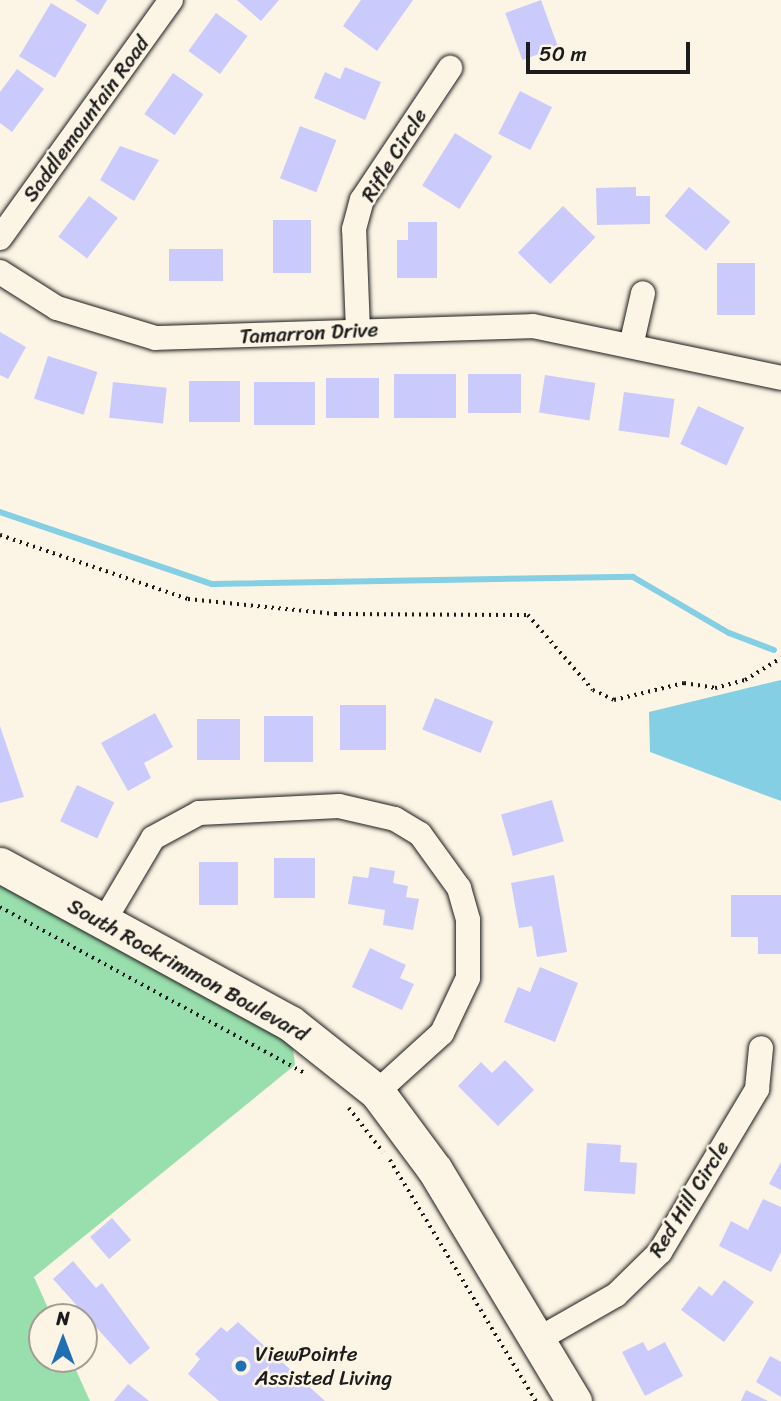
<!DOCTYPE html>
<style>
body{margin:0}
#map{position:relative;width:781px;height:1401px;overflow:hidden;background:#fcf5e5;font-family:Sriracha,sans-serif}
div>[style]{position:absolute}
.green>*{inset:0;background:#99dfad}
.water>*{inset:0;background:#84cfe4}
.stream>*{height:6px;margin:-3px;padding:0 3px;transform-origin:3px;border-radius:3px;background:#84cfe4}
.building>*{inset:0;background:#cacafd;transform-origin:0 0}
.path>*{height:3.5px;margin-top:-1.75px;transform-origin:0;background:repeating-linear-gradient(90deg,#1c1c1c 0 2px,transparent 0 7px)}
.roads{filter:drop-shadow(0 0 2px #1c1c1c) drop-shadow(0 0 2px #1c1c1c)}
.minor>*{height:24px;margin:-12px;padding:0 12px;transform-origin:12px;border-radius:12px;background:#fcf5e5}
.secondary>*{height:35px;margin:-17.5px;padding:0 17.5px;transform-origin:17.5px;border-radius:17.5px;background:#fcf5e5}
.dots>*{width:19px;height:19px;translate:-50% -50%;box-sizing:border-box;border:4px solid #fcf5e5;border-radius:50%}
span{translate:-50% -50%;white-space:nowrap;text-align:center;line-height:1.15;-webkit-text-stroke:5px #fcf5e5;paint-order:stroke}
.street-label{font-size:21px;color:#1c1c1c}
.poi-label{font-size:21px;color:#1c1c1c}
.left{translate:0 -50%;text-align:left}
.north{position:absolute;left:28px;top:1303px;width:70px;height:70px;box-sizing:border-box;background:#fcf5e5;border:2px solid #a29e95;border-radius:50%;rotate:0deg;font-size:19px;font-weight:700;line-height:28px;text-align:center;color:#1c1c1c}
.north::after{content:'';display:block;margin:auto;width:24px;height:32px;background:#1f6fb2;clip-path:polygon(50% 0,100% 100%,50% 72%,0 100%)}
.scale{position:absolute;left:526px;top:42px;width:164px;height:32px;box-sizing:border-box;border:4px solid #1c1c1c;border-top:0;padding-left:9px;font-size:21px;line-height:24px;white-space:nowrap;color:#1c1c1c;-webkit-text-stroke:5px #fcf5e5;paint-order:stroke}
</style>
<div id="map">
<div class="green">
<div style="clip-path:polygon(0 864px,290px 1023px,295px 1065px,34px 1277px,52px 1317px,42px 1317px,42px 1359px,71px 1359px,90px 1401px,0 1401px)"></div>
</div>
<div class="water">
<div style="clip-path:polygon(781px 680px,781px 801px,650px 752px,649px 712px)"></div>
</div>
<div class="stream">
<div style="left:0;top:512px;width:224px;rotate:18.8deg"></div>
<div style="left:212px;top:584px;width:421px;rotate:-1deg"></div>
<div style="left:633px;top:577px;width:111px;rotate:30.3deg"></div>
<div style="left:729px;top:633px;width:48px;rotate:20.7deg"></div>
</div>
<div class="building">
<div style="clip-path:polygon(75px 0,107px 0,98px 15px)"></div>
<div style="clip-path:polygon(237px 0,279px 0,261px 21px)"></div>
<div style="clip-path:polygon(361px 0,413px 0,377px 51px,343px 26px)"></div>
<div style="left:541px;top:0;width:50px;height:38px;rotate:70deg"></div>
<div style="left:51px;top:3px;width:42px;height:62px;rotate:31deg"></div>
<div style="left:216px;top:13px;width:39px;height:47px;rotate:36deg"></div>
<div style="clip-path:polygon(345px 67px,381px 82px,365px 120px,314px 98px,325px 72px,340px 79px)"></div>
<div style="clip-path:polygon(17px 69px,44px 89px,12px 132px,0 123px,0 92px)"></div>
<div style="left:173px;top:73px;width:37px;height:50px;rotate:35deg"></div>
<div style="left:520px;top:91px;width:36px;height:48px;rotate:27deg"></div>
<div style="left:300px;top:126px;width:39px;height:56px;rotate:21deg"></div>
<div style="left:455px;top:133px;width:44px;height:62px;rotate:32deg"></div>
<div style="clip-path:polygon(120px 146px,159px 160px,134px 201px,100px 180px)"></div>
<div style="clip-path:polygon(636px 187px,636px 196px,650px 196px,650px 224px,597px 225px,596px 188px)"></div>
<div style="left:689px;top:187px;width:54px;height:38px;rotate:40deg"></div>
<div style="left:89px;top:196px;width:36px;height:51px;rotate:37deg"></div>
<div style="left:563px;top:206px;width:45px;height:65px;rotate:44deg"></div>
<div style="left:273px;top:220px;width:38px;height:53px"></div>
<div style="clip-path:polygon(408px 222px,437px 222px,437px 278px,397px 278px,397px 240px,408px 240px)"></div>
<div style="left:169px;top:249px;width:54px;height:32px"></div>
<div style="left:717px;top:263px;width:38px;height:52px"></div>
<div style="clip-path:polygon(0 332px,26px 347px,8px 379px,0 375px)"></div>
<div style="left:48px;top:356px;width:52px;height:45px;rotate:18deg"></div>
<div style="left:394px;top:374px;width:62px;height:44px"></div>
<div style="left:468px;top:374px;width:53px;height:39px"></div>
<div style="left:545px;top:375px;width:51px;height:38px;rotate:9deg"></div>
<div style="left:326px;top:378px;width:53px;height:40px"></div>
<div style="left:189px;top:381px;width:51px;height:41px"></div>
<div style="left:113px;top:382px;width:54px;height:36px;rotate:6deg"></div>
<div style="left:254px;top:382px;width:61px;height:43px"></div>
<div style="left:624px;top:392px;width:51px;height:39px;rotate:8deg"></div>
<div style="left:698px;top:406px;width:51px;height:42px;rotate:25deg"></div>
<div style="left:435px;top:698px;width:63px;height:34px;rotate:22deg"></div>
<div style="left:340px;top:705px;width:46px;height:45px"></div>
<div style="clip-path:polygon(155px 713px,173px 747px,144px 763px,151px 778px,128px 791px,101px 743px)"></div>
<div style="left:264px;top:716px;width:49px;height:46px"></div>
<div style="left:197px;top:719px;width:43px;height:41px"></div>
<div style="clip-path:polygon(0 726px,24px 797px,0 803px)"></div>
<div style="left:77px;top:785px;width:41px;height:40px;rotate:25deg"></div>
<div style="left:552px;top:800px;width:43px;height:53px;rotate:74deg"></div>
<div style="left:274px;top:858px;width:41px;height:40px"></div>
<div style="left:199px;top:862px;width:39px;height:43px"></div>
<div style="clip-path:polygon(370px 867px,395px 871px,393px 883px,408px 886px,406px 897px,419px 899px,413px 930px,383px 925px,385px 910px,348px 904px,353px 876px,368px 878px)"></div>
<div style="clip-path:polygon(554px 875px,567px 952px,537px 957px,532px 926px,519px 928px,511px 883px)"></div>
<div style="clip-path:polygon(731px 895px,781px 895px,781px 954px,758px 954px,758px 937px,731px 937px)"></div>
<div style="clip-path:polygon(370px 948px,406px 965px,400px 978px,414px 984px,402px 1010px,352px 987px)"></div>
<div style="clip-path:polygon(540px 967px,578px 983px,555px 1042px,504px 1022px,518px 987px,530px 992px)"></div>
<div style="clip-path:polygon(505px 1060px,534px 1090px,498px 1126px,458px 1086px,481px 1062px,492px 1073px)"></div>
<div style="clip-path:polygon(587px 1143px,621px 1145px,620px 1162px,637px 1163px,635px 1194px,584px 1191px)"></div>
<div style="clip-path:polygon(781px 1162px,781px 1190px,769px 1184px)"></div>
<div style="clip-path:polygon(763px 1199px,781px 1207px,781px 1252px,771px 1272px,719px 1246px,731px 1221px,748px 1230px)"></div>
<div style="left:112px;top:1218px;width:29px;height:29px;rotate:49deg"></div>
<div style="clip-path:polygon(73px 1261px,96px 1288px,102px 1283px,150px 1348px,130px 1365px,53px 1279px)"></div>
<div style="clip-path:polygon(724px 1280px,754px 1302px,724px 1342px,681px 1310px,699px 1286px,712px 1296px)"></div>
<div style="clip-path:polygon(238px 1322px,325px 1401px,219px 1401px,188px 1374px,200px 1359px,195px 1354px,221px 1327px,227px 1332px)"></div>
<div style="clip-path:polygon(643px 1342px,648px 1351px,665px 1342px,683px 1376px,645px 1396px,622px 1352px)"></div>
<div style="clip-path:polygon(770px 1356px,781px 1362px,781px 1397px,756px 1382px)"></div>
<div style="clip-path:polygon(128px 1384px,149px 1401px,114px 1401px)"></div>
<div style="clip-path:polygon(746px 1390px,768px 1401px,741px 1401px)"></div>
</div>
<div class="path">
<div style="left:0;top:535px;width:199px;rotate:18.8deg"></div>
<div style="left:188px;top:599px;width:148px;rotate:5.8deg"></div>
<div style="left:335px;top:614px;width:193px;rotate:0.3deg"></div>
<div style="left:528px;top:615px;width:99px;rotate:49.1deg"></div>
<div style="left:593px;top:690px;width:23px;rotate:25deg"></div>
<div style="left:614px;top:700px;width:72px;rotate:-13.7deg"></div>
<div style="left:684px;top:683px;width:31px;rotate:9deg"></div>
<div style="left:715px;top:688px;width:31px;rotate:-15deg"></div>
<div style="left:745px;top:680px;width:42px;rotate:-31.4deg"></div>
<div style="left:0;top:907px;width:346px;rotate:28.6deg"></div>
<div style="left:349px;top:1108px;width:56px;rotate:52.3deg"></div>
<div style="left:390px;top:1160px;width:282px;rotate:58.8deg"></div>
</div>
<div class="roads">
<div class="minor">
<div style="left:0;top:238px;width:293px;rotate:-54.3deg"></div>
<div style="left:0;top:272px;width:67px;rotate:32.3deg"></div>
<div style="left:57px;top:308px;width:103px;rotate:16.9deg"></div>
<div style="left:156px;top:338px;width:377px;rotate:-1.8deg"></div>
<div style="left:533px;top:326px;width:253px;rotate:11.8deg"></div>
<div style="left:358px;top:331px;width:102px;rotate:-92.2deg"></div>
<div style="left:354px;top:229px;width:30px;rotate:-75deg"></div>
<div style="left:362px;top:200px;width:159px;rotate:-56.3deg"></div>
<div style="left:631px;top:346px;width:54px;rotate:-77.2deg"></div>
<div style="left:104px;top:921px;width:96px;rotate:-59.4deg"></div>
<div style="left:153px;top:838px;width:52px;rotate:-28.5deg"></div>
<div style="left:199px;top:813px;width:140px;rotate:-2.9deg"></div>
<div style="left:339px;top:806px;width:57px;rotate:13.1deg"></div>
<div style="left:395px;top:819px;width:29px;rotate:31deg"></div>
<div style="left:420px;top:834px;width:67px;rotate:54.2deg"></div>
<div style="left:459px;top:888px;width:33px;rotate:74deg"></div>
<div style="left:468px;top:920px;width:58px;rotate:90deg"></div>
<div style="left:468px;top:978px;width:61px;rotate:115.3deg"></div>
<div style="left:442px;top:1033px;width:88px;rotate:137.8deg"></div>
<div style="left:537px;top:1340px;width:91px;rotate:-29.7deg"></div>
<div style="left:616px;top:1295px;width:62px;rotate:-44.3deg"></div>
<div style="left:660px;top:1252px;width:190px;rotate:-59.2deg"></div>
<div style="left:757px;top:1089px;width:41px;rotate:-84.4deg"></div>
</div>
<div class="secondary">
<div style="left:0;top:865px;width:330px;rotate:28.6deg"></div>
<div style="left:290px;top:1023px;width:111px;rotate:38.4deg"></div>
<div style="left:377px;top:1092px;width:97px;rotate:53.4deg"></div>
<div style="left:435px;top:1170px;width:270px;rotate:59deg"></div>
</div>
</div>
<div class="dots">
<div style="left:241px;top:1366px;background:#1f6fb2"></div>
</div>
<div class="street-label">
<span style="left:86px;top:119px;rotate:-54deg">Saddlemountain Road</span>
<span style="left:394px;top:155px;rotate:-58deg">Rifle Circle</span>
<span style="left:309px;top:333px;rotate:-3deg">Tamarron Drive</span>
<span style="left:188px;top:970px;rotate:29deg">South Rockrimmon Boulevard</span>
<span style="left:689px;top:1199px;rotate:-58deg">Red Hill Circle</span>
</div>
<div class="poi-label">
<span class="left" style="left:255px;top:1366px">ViewPointe<br>Assisted Living</span>
</div>
<div class="north">N</div>
<div class="scale">50 m</div>
</div>
